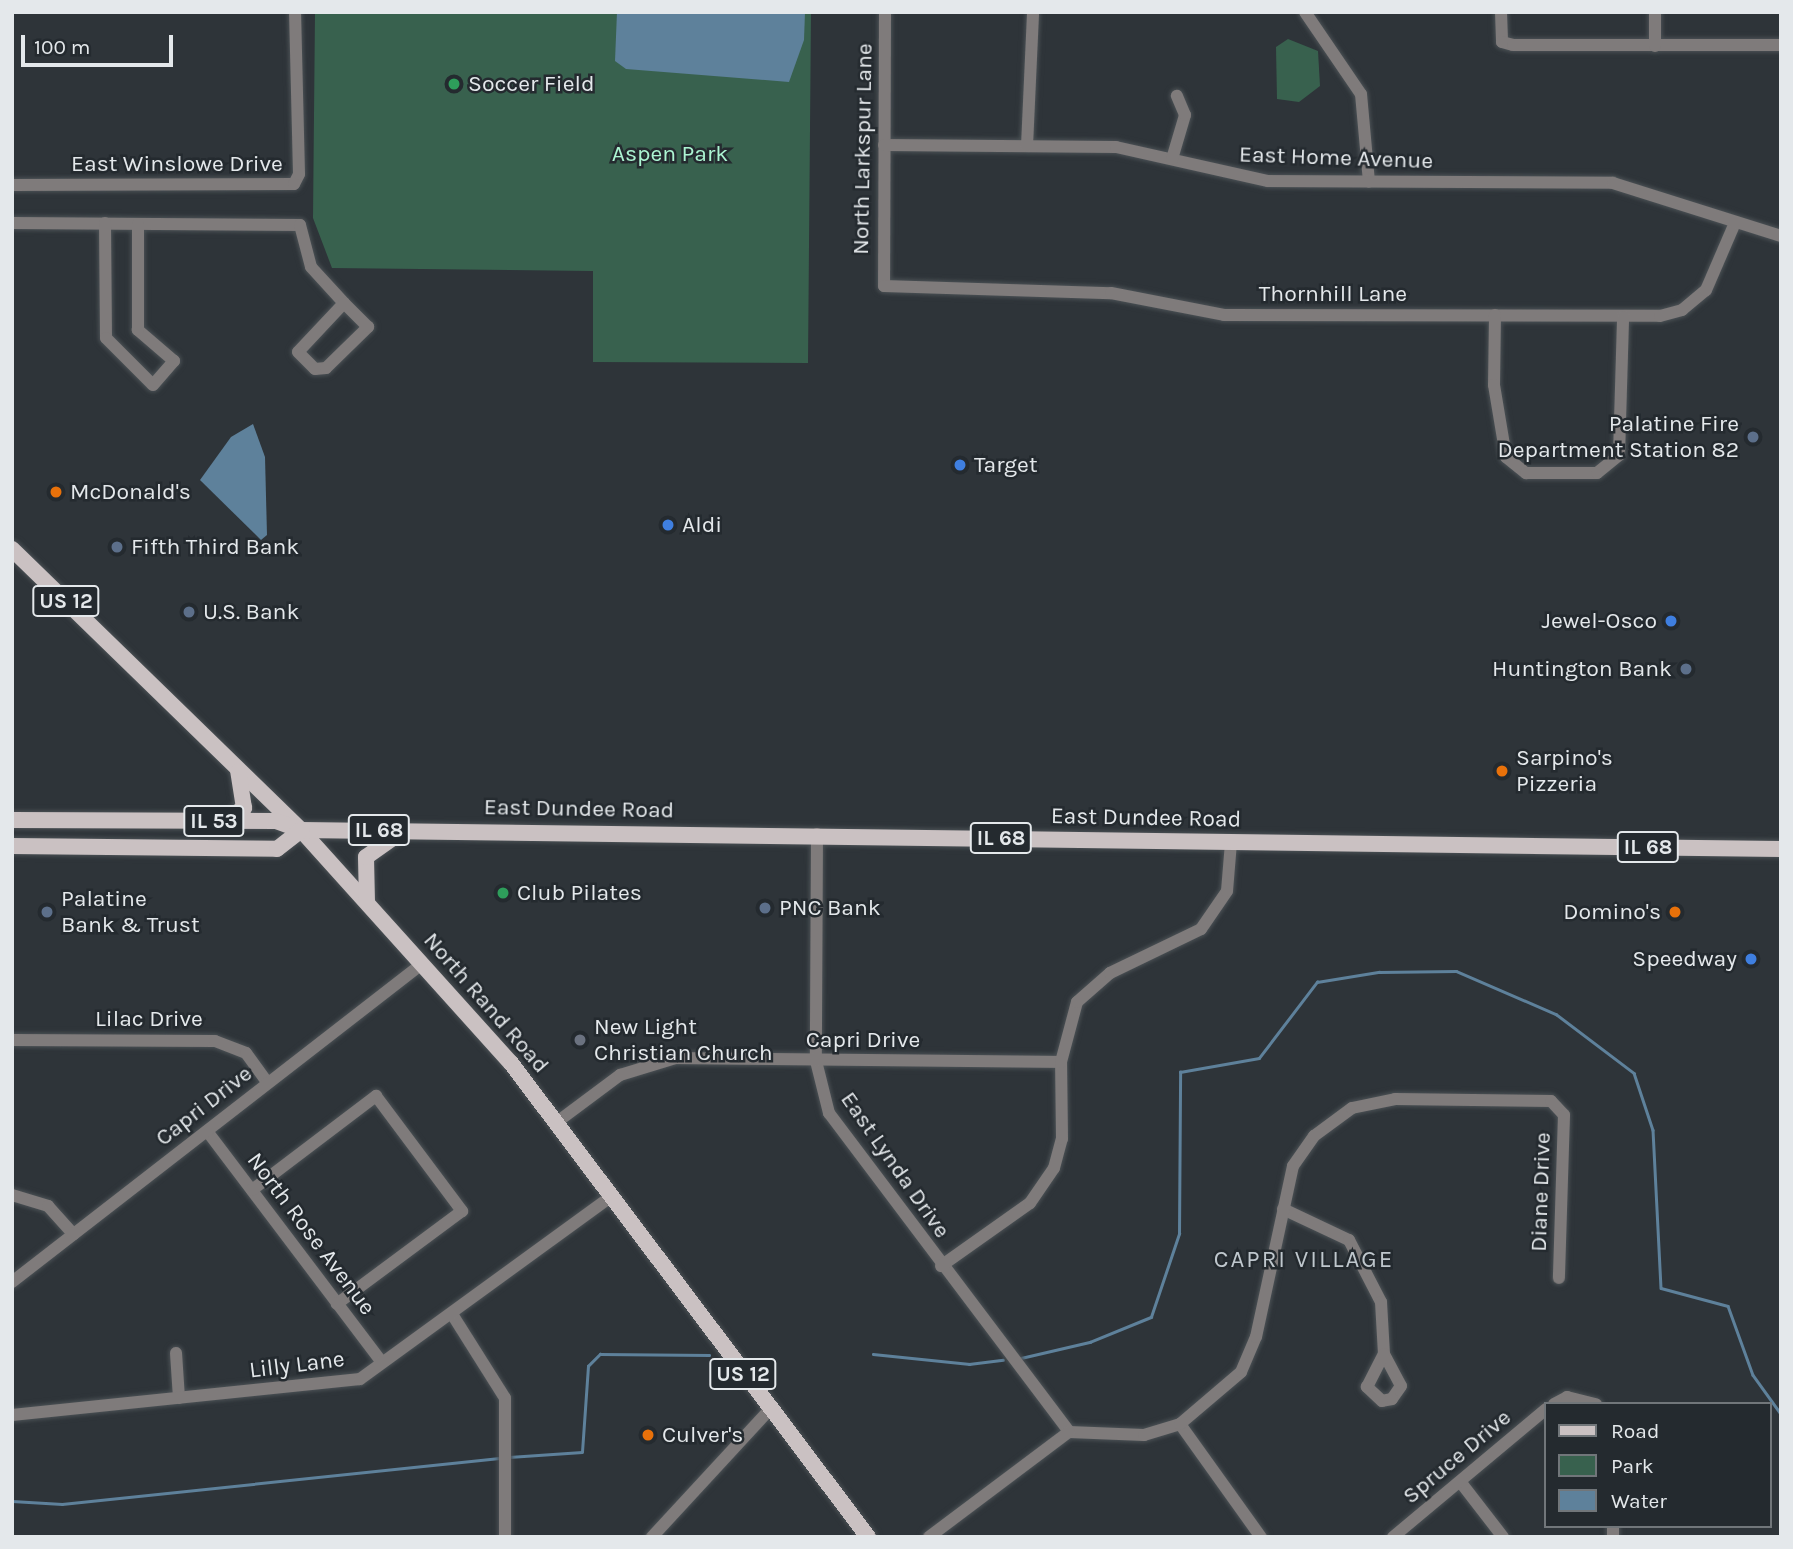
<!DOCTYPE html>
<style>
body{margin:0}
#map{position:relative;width:1793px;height:1549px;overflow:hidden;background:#2e3439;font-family:Karla,sans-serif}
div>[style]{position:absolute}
.green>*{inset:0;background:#38614e}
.water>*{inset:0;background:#5e819b}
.stream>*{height:2.5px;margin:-1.25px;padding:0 1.25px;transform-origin:1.25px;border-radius:1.25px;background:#5e819b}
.roads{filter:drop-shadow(0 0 2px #4b5155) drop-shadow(0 0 2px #4b5155)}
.minor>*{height:12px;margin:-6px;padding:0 6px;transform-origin:6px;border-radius:6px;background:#7f7b7b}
.major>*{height:16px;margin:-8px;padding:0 8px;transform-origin:8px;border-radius:8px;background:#cac1c2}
.dots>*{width:19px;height:19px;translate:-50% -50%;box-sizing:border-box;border:4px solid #242a2f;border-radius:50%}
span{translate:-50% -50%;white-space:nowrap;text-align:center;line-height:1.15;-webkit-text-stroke:5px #242a2f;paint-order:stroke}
.shield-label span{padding:2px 5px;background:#242a2f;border:2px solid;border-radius:5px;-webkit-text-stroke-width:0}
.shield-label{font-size:21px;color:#e4e8eb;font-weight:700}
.poi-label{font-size:23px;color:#e4e8eb}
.left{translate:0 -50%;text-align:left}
.right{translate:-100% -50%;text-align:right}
.street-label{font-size:23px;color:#e4e8eb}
.park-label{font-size:23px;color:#acf5d2}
.neighbourhood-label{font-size:24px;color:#bfc7cd;letter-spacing:2px}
.frame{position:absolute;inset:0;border:14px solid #e4e8eb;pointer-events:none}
.legend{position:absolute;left:1544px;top:1402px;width:228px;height:126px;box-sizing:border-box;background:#242a2f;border:2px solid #71767a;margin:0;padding:9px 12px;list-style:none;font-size:21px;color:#e4e8eb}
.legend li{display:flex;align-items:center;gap:14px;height:35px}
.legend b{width:35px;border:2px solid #71767a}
.scale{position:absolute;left:21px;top:35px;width:152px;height:32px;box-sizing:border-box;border:4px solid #e4e8eb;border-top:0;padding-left:9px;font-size:21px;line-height:24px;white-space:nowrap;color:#e4e8eb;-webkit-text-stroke:5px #242a2f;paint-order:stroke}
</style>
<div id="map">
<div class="green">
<div style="clip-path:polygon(315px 12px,811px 12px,808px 363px,593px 362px,593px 271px,332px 268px,313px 218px)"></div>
<div style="clip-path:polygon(1288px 39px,1318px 51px,1320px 86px,1299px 102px,1277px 99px,1276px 47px)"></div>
</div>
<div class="water">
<div style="clip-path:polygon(617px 12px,805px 12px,804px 40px,789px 82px,626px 69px,615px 61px)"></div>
<div style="clip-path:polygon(253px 424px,265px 457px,267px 535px,261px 540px,200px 480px,231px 437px)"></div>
</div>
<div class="stream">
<div style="left:873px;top:1354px;width:97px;rotate:5.9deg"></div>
<div style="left:969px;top:1364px;width:34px;rotate:-7deg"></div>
<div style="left:1021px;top:1358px;width:71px;rotate:-13.1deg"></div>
<div style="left:1090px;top:1342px;width:66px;rotate:-22.3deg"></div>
<div style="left:1151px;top:1317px;width:88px;rotate:-71.4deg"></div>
<div style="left:1179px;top:1234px;width:162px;rotate:-89.6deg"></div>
<div style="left:1180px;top:1072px;width:80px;rotate:-10deg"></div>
<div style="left:1259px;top:1058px;width:96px;rotate:-52.7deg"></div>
<div style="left:1317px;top:982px;width:63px;rotate:-9.2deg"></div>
<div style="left:1379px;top:972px;width:77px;rotate:-0.7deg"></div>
<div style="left:1456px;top:971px;width:109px;rotate:23.3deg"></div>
<div style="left:1556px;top:1014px;width:98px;rotate:37.1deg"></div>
<div style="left:1634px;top:1073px;width:60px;rotate:71.6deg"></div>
<div style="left:1653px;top:1130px;width:158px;rotate:87.1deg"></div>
<div style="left:1661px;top:1288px;width:69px;rotate:15deg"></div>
<div style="left:1728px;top:1306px;width:73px;rotate:70.1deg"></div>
<div style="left:1753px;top:1375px;width:48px;rotate:54.3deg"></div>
<div style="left:509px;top:1457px;width:73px;rotate:-3.9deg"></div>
<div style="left:582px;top:1452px;width:86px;rotate:-86deg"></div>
<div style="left:588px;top:1366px;width:17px;rotate:-45deg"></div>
<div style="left:600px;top:1354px;width:109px;rotate:0.5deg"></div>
<div style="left:12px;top:1501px;width:50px;rotate:3.4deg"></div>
<div style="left:62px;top:1504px;width:442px;rotate:-6deg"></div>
</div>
<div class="roads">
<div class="minor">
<div style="left:885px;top:12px;width:274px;rotate:90.2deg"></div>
<div style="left:884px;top:286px;width:227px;rotate:1.8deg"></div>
<div style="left:1111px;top:293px;width:115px;rotate:11deg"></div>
<div style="left:1224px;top:315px;width:436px;rotate:0.1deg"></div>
<div style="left:1660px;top:316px;width:23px;rotate:-15deg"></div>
<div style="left:1682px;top:310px;width:31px;rotate:-40deg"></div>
<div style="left:1706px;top:290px;width:71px;rotate:-66.7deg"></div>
<div style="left:1305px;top:12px;width:99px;rotate:55.7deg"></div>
<div style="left:1361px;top:94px;width:88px;rotate:84.8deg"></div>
<div style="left:1501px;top:12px;width:30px;rotate:88deg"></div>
<div style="left:1502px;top:42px;width:11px;rotate:15deg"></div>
<div style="left:1513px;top:45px;width:268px"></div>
<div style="left:1655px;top:46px;width:34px;rotate:-90deg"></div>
<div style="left:884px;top:145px;width:232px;rotate:0.5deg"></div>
<div style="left:1116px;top:147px;width:156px;rotate:12.6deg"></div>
<div style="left:1268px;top:181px;width:345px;rotate:0.3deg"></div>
<div style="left:1613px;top:183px;width:176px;rotate:17.5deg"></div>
<div style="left:1027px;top:146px;width:134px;rotate:-87.4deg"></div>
<div style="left:1172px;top:159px;width:46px;rotate:-73.5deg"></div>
<div style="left:1185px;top:115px;width:21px;rotate:-113deg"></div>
<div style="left:12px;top:185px;width:282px;rotate:-0.2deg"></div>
<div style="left:294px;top:184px;width:11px;rotate:-63deg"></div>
<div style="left:299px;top:174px;width:162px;rotate:-91.4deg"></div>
<div style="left:12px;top:223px;width:288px;rotate:0.4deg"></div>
<div style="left:300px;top:225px;width:43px;rotate:75.3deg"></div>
<div style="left:311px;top:267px;width:49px;rotate:47.5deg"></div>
<div style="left:344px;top:303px;width:67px;rotate:133.2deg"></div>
<div style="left:298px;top:352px;width:24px;rotate:45deg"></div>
<div style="left:315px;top:369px;width:11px;rotate:-5deg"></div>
<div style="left:326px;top:368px;width:59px;rotate:-44.3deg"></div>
<div style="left:368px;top:327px;width:34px;rotate:-135deg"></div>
<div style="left:105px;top:223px;width:115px;rotate:89.5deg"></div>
<div style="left:106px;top:338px;width:66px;rotate:45deg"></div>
<div style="left:153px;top:385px;width:32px;rotate:-49deg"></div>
<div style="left:174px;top:361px;width:48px;rotate:-139.3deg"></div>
<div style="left:138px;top:330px;width:106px;rotate:-90deg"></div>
<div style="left:1495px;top:315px;width:70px;rotate:90.8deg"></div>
<div style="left:1494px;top:385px;width:73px;rotate:80.5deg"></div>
<div style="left:1506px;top:457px;width:26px;rotate:39deg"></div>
<div style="left:1526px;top:473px;width:71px"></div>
<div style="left:1597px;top:473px;width:28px;rotate:-39deg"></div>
<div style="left:1619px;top:455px;width:138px;rotate:-88.3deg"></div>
<div style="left:817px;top:834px;width:227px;rotate:90.3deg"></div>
<div style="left:816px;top:1061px;width:54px;rotate:76deg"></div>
<div style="left:829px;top:1113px;width:399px;rotate:53deg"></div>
<div style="left:12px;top:1040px;width:203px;rotate:0.3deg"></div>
<div style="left:215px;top:1041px;width:33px;rotate:21deg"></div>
<div style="left:246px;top:1053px;width:37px;rotate:54deg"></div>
<div style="left:557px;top:1122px;width:79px;rotate:-36.7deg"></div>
<div style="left:620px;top:1075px;width:59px;rotate:-16.9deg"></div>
<div style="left:676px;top:1058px;width:385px;rotate:0.6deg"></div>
<div style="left:207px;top:1131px;width:290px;rotate:52.9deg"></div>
<div style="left:252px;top:1190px;width:156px;rotate:-37.2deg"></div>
<div style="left:376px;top:1096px;width:144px;rotate:53.2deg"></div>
<div style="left:462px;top:1211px;width:156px;rotate:143.4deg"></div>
<div style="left:12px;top:1195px;width:38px;rotate:17deg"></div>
<div style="left:48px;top:1206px;width:38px;rotate:48deg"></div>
<div style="left:1283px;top:1209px;width:73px;rotate:25.2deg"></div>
<div style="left:1349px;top:1240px;width:70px;rotate:62.7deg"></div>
<div style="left:1381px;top:1302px;width:52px;rotate:86.7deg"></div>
<div style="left:941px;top:1266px;width:109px;rotate:-35.3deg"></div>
<div style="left:1030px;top:1203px;width:42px;rotate:-55.6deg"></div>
<div style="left:1054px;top:1168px;width:30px;rotate:-75deg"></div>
<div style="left:1062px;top:1139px;width:77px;rotate:-90.7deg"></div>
<div style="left:1061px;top:1062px;width:62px;rotate:-75.1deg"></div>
<div style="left:1077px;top:1002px;width:44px;rotate:-41.3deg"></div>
<div style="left:1110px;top:973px;width:101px;rotate:-25.8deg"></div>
<div style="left:1201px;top:929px;width:46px;rotate:-55.6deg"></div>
<div style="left:1227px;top:891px;width:49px;rotate:-85.3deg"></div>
<div style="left:12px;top:1282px;width:520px;rotate:-37.82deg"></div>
<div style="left:452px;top:1314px;width:99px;rotate:57.8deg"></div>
<div style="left:505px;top:1398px;width:139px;rotate:90deg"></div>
<div style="left:176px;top:1353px;width:45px;rotate:86.2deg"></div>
<div style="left:1384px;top:1354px;width:36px;rotate:62deg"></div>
<div style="left:1401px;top:1386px;width:16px;rotate:125deg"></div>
<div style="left:1392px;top:1399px;width:10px;rotate:169deg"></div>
<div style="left:1382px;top:1401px;width:21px;rotate:-137deg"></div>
<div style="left:1367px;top:1387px;width:37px;rotate:-63deg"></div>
<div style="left:1554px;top:1404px;width:15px;rotate:-28deg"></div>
<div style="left:1567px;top:1397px;width:30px;rotate:14deg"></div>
<div style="left:12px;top:1415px;width:350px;rotate:-5.9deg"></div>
<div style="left:360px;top:1379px;width:311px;rotate:-36deg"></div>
<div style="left:1180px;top:1424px;width:139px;rotate:54.4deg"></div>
<div style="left:1069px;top:1432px;width:75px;rotate:2.3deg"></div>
<div style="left:1144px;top:1435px;width:38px;rotate:-17deg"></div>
<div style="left:1180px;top:1424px;width:80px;rotate:-40.4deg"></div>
<div style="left:1241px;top:1372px;width:38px;rotate:-67deg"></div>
<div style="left:1256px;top:1337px;width:175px;rotate:-77.8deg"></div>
<div style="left:1293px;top:1166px;width:37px;rotate:-55deg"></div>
<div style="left:1314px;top:1136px;width:47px;rotate:-36.4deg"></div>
<div style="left:1352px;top:1108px;width:44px;rotate:-11.8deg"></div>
<div style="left:1395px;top:1099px;width:156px;rotate:0.7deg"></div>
<div style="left:1551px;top:1101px;width:19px;rotate:47deg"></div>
<div style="left:1564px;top:1115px;width:163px;rotate:91.8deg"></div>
<div style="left:1462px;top:1484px;width:67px;rotate:52.3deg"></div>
<div style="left:1613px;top:1526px;width:11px;rotate:90deg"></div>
<div style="left:652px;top:1537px;width:173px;rotate:-47.3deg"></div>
<div style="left:929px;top:1537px;width:175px;rotate:-36.9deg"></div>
<div style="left:1393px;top:1537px;width:199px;rotate:-39.9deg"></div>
</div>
<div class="major">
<div style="left:12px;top:549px;width:403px;rotate:44.2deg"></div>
<div style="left:301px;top:830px;width:314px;rotate:48deg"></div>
<div style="left:511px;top:1063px;width:593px;rotate:53.01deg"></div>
<div style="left:12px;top:820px;width:264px;rotate:0.2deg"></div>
<div style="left:276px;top:821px;width:27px;rotate:20deg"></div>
<div style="left:301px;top:830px;width:1480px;rotate:0.74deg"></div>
<div style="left:226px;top:820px;width:22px;rotate:-34deg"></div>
<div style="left:244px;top:808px;width:37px;rotate:-99deg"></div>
<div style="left:12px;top:846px;width:265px;rotate:0.6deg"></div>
<div style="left:277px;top:849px;width:31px;rotate:-38deg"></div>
<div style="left:367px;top:902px;width:45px;rotate:-91.3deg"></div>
<div style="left:366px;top:857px;width:42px;rotate:-35.2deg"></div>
</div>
</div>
<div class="dots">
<div style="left:454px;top:84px;background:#2e9e5b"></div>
<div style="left:1753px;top:437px;background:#5c6f8a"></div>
<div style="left:960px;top:465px;background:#3f7fe0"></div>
<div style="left:56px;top:492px;background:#e8710a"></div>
<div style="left:668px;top:525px;background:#3f7fe0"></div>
<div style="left:117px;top:547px;background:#5c6f8a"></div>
<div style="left:189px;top:612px;background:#5c6f8a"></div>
<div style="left:1671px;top:621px;background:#3f7fe0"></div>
<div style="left:1686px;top:669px;background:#5c6f8a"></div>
<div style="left:1502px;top:771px;background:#e8710a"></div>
<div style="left:503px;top:893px;background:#2e9e5b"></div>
<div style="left:765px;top:908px;background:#5c6f8a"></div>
<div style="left:47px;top:912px;background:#5c6f8a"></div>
<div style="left:1675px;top:912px;background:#e8710a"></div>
<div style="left:1751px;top:959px;background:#3f7fe0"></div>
<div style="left:580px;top:1040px;background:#6b7280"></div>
<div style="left:648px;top:1435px;background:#e8710a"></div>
</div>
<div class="shield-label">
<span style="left:66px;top:601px">US 12</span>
<span style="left:214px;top:821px">IL 53</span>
<span style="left:379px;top:830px">IL 68</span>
<span style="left:1001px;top:838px">IL 68</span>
<span style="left:1648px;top:847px">IL 68</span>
<span style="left:743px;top:1374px">US 12</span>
</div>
<div class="poi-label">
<span class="left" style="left:468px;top:84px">Soccer Field</span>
<span class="right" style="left:1739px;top:437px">Palatine Fire<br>Department Station 82</span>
<span class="left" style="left:974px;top:465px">Target</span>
<span class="left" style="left:70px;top:492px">McDonald's</span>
<span class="left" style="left:682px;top:525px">Aldi</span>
<span class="left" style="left:131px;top:547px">Fifth Third Bank</span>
<span class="left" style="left:203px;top:612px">U.S. Bank</span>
<span class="right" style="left:1657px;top:621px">Jewel-Osco</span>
<span class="right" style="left:1672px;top:669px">Huntington Bank</span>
<span class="left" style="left:1516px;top:771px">Sarpino's<br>Pizzeria</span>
<span class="left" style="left:517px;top:893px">Club Pilates</span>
<span class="left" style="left:61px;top:912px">Palatine<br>Bank &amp; Trust</span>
<span class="left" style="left:779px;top:908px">PNC Bank</span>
<span class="right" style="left:1661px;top:912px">Domino's</span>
<span class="right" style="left:1737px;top:959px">Speedway</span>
<span class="left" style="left:594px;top:1040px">New Light<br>Christian Church</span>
<span class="left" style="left:662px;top:1435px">Culver's</span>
</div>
<div class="street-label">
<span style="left:863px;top:149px;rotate:-89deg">North Larkspur Lane</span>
<span style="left:1336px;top:158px;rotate:2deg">East Home Avenue</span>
<span style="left:177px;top:164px">East Winslowe Drive</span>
<span style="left:1333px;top:294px">Thornhill Lane</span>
<span style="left:579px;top:809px;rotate:1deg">East Dundee Road</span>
<span style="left:1146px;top:818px;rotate:1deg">East Dundee Road</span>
<span style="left:486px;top:1003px;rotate:49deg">North Rand Road</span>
<span style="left:149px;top:1019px">Lilac Drive</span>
<span style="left:863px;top:1040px">Capri Drive</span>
<span style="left:204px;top:1106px;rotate:-38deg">Capri Drive</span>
<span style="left:895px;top:1165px;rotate:55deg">East Lynda Drive</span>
<span style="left:1541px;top:1192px;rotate:-88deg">Diane Drive</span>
<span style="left:311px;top:1234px;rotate:53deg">North Rose Avenue</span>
<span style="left:297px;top:1365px;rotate:-7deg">Lilly Lane</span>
<span style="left:1457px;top:1457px;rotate:-40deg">Spruce Drive</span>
</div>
<div class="park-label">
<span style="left:670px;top:154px">Aspen Park</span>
</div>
<div class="neighbourhood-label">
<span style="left:1304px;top:1260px">CAPRI VILLAGE</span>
</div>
<div class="frame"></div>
<ul class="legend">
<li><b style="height:9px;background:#cac1c2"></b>Road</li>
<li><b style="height:19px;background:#38614e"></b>Park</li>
<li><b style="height:19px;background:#5e819b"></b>Water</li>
</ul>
<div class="scale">100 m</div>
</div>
